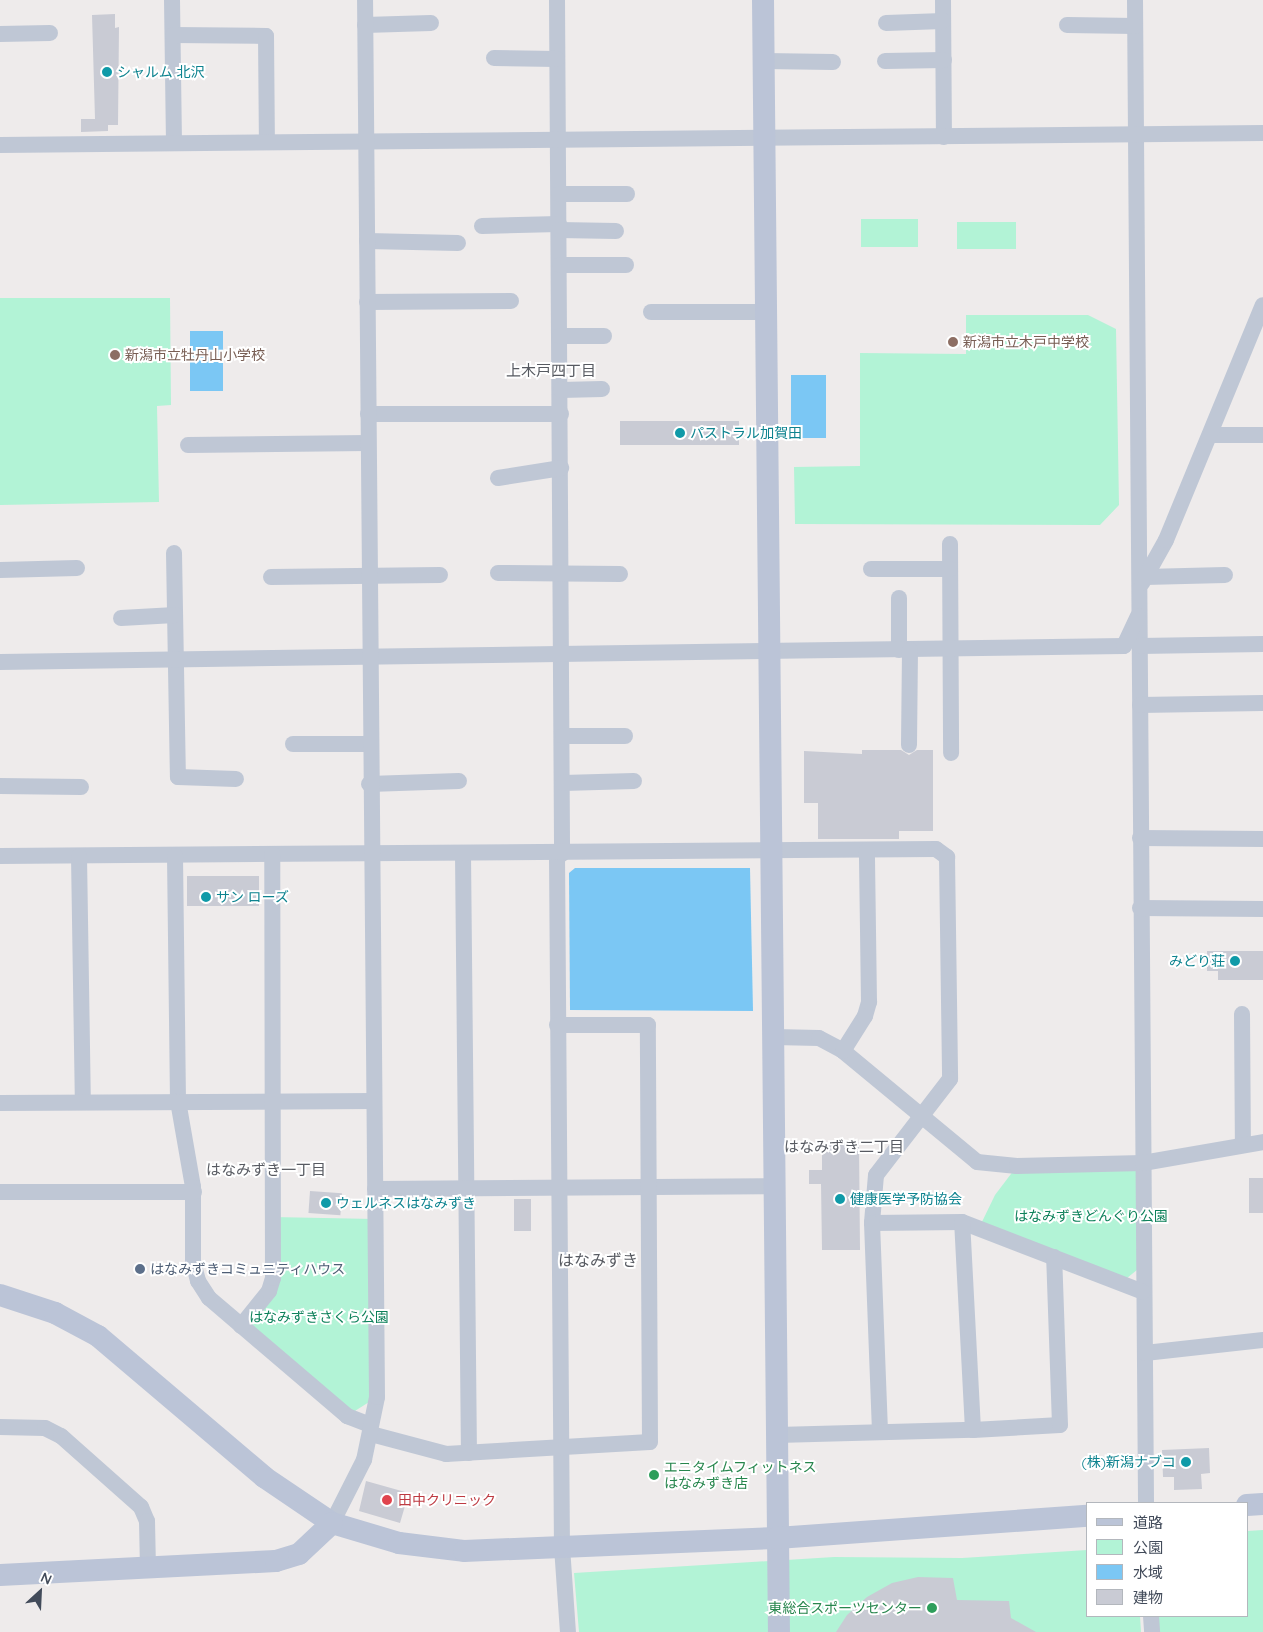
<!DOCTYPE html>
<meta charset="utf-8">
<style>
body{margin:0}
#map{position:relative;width:1263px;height:1632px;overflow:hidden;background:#eeebeb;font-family:Quicksand,"Noto Sans JP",sans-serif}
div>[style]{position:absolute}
.green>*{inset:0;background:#b2f3d6;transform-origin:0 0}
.water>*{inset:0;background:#7bc7f4;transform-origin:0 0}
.building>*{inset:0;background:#c9cbd4;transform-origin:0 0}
.street>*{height:16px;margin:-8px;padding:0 8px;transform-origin:8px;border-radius:8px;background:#bfc7d5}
.secondary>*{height:22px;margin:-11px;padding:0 11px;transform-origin:11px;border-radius:11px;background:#bbc4d7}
.dots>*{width:14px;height:14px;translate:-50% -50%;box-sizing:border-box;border:2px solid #fff;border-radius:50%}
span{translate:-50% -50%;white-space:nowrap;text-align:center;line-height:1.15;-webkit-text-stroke:4px #fff;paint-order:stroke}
.culture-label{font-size:14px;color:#0d838f}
.left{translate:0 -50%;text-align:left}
.right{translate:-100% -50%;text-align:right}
.education-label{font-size:14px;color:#785e54}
.park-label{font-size:14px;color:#0d815a}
.service-label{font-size:14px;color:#4e5e75}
.leisure-label{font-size:14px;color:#27864d}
.health-label{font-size:14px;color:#be3a42}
.neighbourhood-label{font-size:15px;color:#575a61}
.quarter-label{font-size:16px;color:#575a61}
.legend{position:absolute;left:1086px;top:1502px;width:162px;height:115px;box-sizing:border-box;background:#fff;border:1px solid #b3b7bd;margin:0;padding:6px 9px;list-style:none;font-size:15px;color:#424b5a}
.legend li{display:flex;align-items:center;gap:10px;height:25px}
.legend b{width:25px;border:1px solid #b3b7bd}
.north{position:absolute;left:15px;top:1567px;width:50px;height:50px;-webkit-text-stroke:4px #fff;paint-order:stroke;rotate:25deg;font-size:14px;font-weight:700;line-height:20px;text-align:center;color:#424b5a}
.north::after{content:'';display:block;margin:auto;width:18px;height:22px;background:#424b5a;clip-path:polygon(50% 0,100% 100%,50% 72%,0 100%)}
</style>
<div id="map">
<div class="green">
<div style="left:918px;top:219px;width:28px;height:57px;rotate:90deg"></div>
<div style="left:957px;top:222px;width:59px;height:27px"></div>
<div style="clip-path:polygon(0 298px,170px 298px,171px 405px,157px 406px,159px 502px,0 505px)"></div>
<div style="clip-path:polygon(966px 315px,1088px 315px,1116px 329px,1119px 505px,1100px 525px,795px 524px,794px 467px,860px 466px,860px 353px,966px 354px)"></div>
<div style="clip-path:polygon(1143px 1163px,1143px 1265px,1121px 1283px,979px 1228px,995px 1195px,1017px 1166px)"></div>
<div style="clip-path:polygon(272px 1217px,375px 1219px,377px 1397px,347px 1416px,241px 1326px,269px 1291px)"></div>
<div style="clip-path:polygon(1263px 1530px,1263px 1632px,1158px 1632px,1157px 1616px,1247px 1616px,1247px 1531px)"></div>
<div style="clip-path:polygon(1087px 1550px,1087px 1616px,1140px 1616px,1141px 1632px,579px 1632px,574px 1573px,834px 1557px,962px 1558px)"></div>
</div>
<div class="water">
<div style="left:190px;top:331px;width:33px;height:60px"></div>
<div style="left:791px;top:375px;width:35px;height:63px"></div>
<div style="clip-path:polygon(575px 868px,750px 868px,753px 1011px,570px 1010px,569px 873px)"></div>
</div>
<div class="building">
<div style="clip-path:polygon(115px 14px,115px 28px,119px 27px,118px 125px,108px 125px,108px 131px,81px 132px,81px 119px,95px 119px,92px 15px)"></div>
<div style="left:620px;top:421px;width:119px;height:24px"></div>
<div style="clip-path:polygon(862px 750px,901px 750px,909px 755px,917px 750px,933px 750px,933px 831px,899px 831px,899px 839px,818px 839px,818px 803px,804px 803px,804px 751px,862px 754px)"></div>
<div style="left:259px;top:876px;width:30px;height:72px;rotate:90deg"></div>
<div style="clip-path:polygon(1207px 951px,1263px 951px,1263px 980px,1218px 980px,1218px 971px,1207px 971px)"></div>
<div style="clip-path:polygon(822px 1142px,859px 1142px,860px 1250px,822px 1250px,821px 1184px,809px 1184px,809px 1170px,822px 1170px)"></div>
<div style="left:1249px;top:1178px;width:14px;height:35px"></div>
<div style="left:310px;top:1191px;width:32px;height:22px;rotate:4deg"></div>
<div style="left:514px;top:1199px;width:17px;height:32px"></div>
<div style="clip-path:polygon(1209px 1448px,1210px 1473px,1201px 1474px,1202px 1489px,1174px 1490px,1174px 1477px,1163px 1477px,1162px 1450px)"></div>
<div style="clip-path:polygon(366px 1481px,423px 1497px,405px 1506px,400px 1523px,359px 1511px)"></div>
<div style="clip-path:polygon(918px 1577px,953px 1578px,957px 1600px,1009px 1601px,1011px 1618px,1036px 1632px,836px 1632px,847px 1615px,867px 1597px,892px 1583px)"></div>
</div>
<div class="street">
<div style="left:172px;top:0;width:143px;rotate:89.2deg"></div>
<div style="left:557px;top:0;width:854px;rotate:89.66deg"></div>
<div style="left:943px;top:0;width:137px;rotate:89.6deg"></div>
<div style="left:1135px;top:0;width:1503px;rotate:89.58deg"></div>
<div style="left:886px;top:23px;width:57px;rotate:-2deg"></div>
<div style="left:365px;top:25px;width:66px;rotate:-1.7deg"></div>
<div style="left:1067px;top:25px;width:68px;rotate:0.8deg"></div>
<div style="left:0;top:34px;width:50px;rotate:-1.1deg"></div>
<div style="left:173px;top:35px;width:93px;rotate:0.6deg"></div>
<div style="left:266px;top:36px;width:105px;rotate:89.5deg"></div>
<div style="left:494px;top:58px;width:63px;rotate:0.9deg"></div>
<div style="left:764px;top:61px;width:69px;rotate:0.8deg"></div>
<div style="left:885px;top:61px;width:59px;rotate:-1deg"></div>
<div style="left:0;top:145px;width:1263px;rotate:-0.54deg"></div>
<div style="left:559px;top:194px;width:68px"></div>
<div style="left:482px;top:226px;width:77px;rotate:-1.5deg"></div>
<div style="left:559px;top:230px;width:57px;rotate:1deg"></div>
<div style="left:367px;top:241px;width:91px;rotate:1.3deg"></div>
<div style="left:560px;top:265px;width:66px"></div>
<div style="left:367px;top:302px;width:144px;rotate:-0.4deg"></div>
<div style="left:651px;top:312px;width:116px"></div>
<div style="left:560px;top:336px;width:44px"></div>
<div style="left:561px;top:390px;width:41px;rotate:-1.4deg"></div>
<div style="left:368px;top:414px;width:193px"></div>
<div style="left:1210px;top:435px;width:53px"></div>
<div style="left:188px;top:445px;width:180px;rotate:-0.6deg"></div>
<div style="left:498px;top:478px;width:64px;rotate:-9deg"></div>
<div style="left:950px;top:544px;width:209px;rotate:89.7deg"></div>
<div style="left:174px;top:553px;width:224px;rotate:89deg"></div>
<div style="left:178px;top:777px;width:58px;rotate:2deg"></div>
<div style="left:871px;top:569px;width:79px"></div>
<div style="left:0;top:570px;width:77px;rotate:-1.5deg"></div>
<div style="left:498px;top:573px;width:122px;rotate:0.5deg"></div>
<div style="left:271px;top:577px;width:169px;rotate:-0.7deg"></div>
<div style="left:1145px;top:577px;width:80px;rotate:-1.4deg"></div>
<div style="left:1142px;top:583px;width:49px;rotate:-60.8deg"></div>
<div style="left:1166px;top:540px;width:254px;rotate:-67.6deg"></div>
<div style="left:121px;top:618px;width:54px;rotate:-3.2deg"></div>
<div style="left:1140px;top:646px;width:123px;rotate:-0.9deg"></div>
<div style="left:899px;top:650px;width:52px;rotate:-90deg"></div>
<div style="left:0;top:662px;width:1124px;rotate:-0.82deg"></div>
<div style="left:1124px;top:646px;width:33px;rotate:-65deg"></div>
<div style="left:1140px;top:705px;width:123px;rotate:-0.9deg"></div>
<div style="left:563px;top:736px;width:62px"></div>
<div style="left:293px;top:744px;width:76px"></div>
<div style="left:909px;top:745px;width:95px;rotate:-89.4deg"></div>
<div style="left:563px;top:783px;width:71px;rotate:-1.6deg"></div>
<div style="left:369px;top:784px;width:90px;rotate:-1.9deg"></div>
<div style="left:0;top:786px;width:81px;rotate:0.7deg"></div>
<div style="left:1140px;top:838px;width:123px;rotate:0.5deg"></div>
<div style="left:463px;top:854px;width:599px;rotate:89.43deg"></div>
<div style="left:557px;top:854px;width:693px;rotate:89.59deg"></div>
<div style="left:562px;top:1547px;width:85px;rotate:86deg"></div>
<div style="left:0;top:856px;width:936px;rotate:-0.43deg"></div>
<div style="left:936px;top:849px;width:14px;rotate:36deg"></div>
<div style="left:947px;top:857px;width:222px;rotate:89.2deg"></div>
<div style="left:950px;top:1079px;width:121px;rotate:127.6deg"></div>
<div style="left:876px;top:1175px;width:48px;rotate:94.8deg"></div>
<div style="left:872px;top:1223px;width:90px;rotate:-0.6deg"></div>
<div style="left:962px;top:1222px;width:194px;rotate:21.1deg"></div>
<div style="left:79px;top:856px;width:245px;rotate:89.1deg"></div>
<div style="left:175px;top:856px;width:245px;rotate:89.3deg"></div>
<div style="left:178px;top:1101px;width:87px;rotate:80.1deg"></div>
<div style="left:193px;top:1187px;width:75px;rotate:90deg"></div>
<div style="left:193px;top:1262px;width:20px;rotate:75deg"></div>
<div style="left:198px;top:1281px;width:20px;rotate:57deg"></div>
<div style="left:209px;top:1298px;width:182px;rotate:40.5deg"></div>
<div style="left:347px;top:1416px;width:25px;rotate:21deg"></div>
<div style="left:1140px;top:908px;width:123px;rotate:0.5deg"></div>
<div style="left:1242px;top:1014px;width:131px;rotate:89.6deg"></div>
<div style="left:774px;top:1037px;width:45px;rotate:1.3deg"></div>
<div style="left:819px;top:1038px;width:27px;rotate:28deg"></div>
<div style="left:843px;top:1051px;width:174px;rotate:39.6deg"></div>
<div style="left:977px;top:1162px;width:40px;rotate:5.7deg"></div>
<div style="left:1017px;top:1166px;width:126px;rotate:-1.4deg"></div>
<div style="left:1143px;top:1163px;width:122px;rotate:-9.9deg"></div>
<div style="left:843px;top:1051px;width:41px;rotate:-57.8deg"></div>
<div style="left:865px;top:1016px;width:15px;rotate:-74deg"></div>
<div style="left:869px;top:1002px;width:152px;rotate:-90.8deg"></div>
<div style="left:0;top:1103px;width:374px;rotate:-0.3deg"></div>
<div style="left:375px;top:1189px;width:398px;rotate:-0.4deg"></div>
<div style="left:0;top:1192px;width:194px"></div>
<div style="left:872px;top:1223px;width:209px;rotate:87.8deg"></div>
<div style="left:241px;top:1326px;width:45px;rotate:-51.3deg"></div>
<div style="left:269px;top:1291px;width:14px;rotate:-73deg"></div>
<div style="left:273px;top:1278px;width:424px;rotate:-90.1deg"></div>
<div style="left:1145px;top:1353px;width:119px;rotate:-6.3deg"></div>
<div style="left:0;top:1427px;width:45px;rotate:1.3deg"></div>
<div style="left:45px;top:1428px;width:18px;rotate:27deg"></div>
<div style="left:61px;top:1436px;width:107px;rotate:41.6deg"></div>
<div style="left:141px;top:1507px;width:15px;rotate:67deg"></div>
<div style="left:147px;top:1521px;width:47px;rotate:88.8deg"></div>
<div style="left:973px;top:1430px;width:87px;rotate:-3.3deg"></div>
<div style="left:1060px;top:1425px;width:168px;rotate:-92deg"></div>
<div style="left:371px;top:1434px;width:78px;rotate:14.9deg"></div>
<div style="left:446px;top:1454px;width:204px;rotate:-3.4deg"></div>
<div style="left:650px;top:1442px;width:417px;rotate:-90.3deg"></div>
<div style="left:648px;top:1025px;width:91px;rotate:180deg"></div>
<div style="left:777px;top:1435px;width:196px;rotate:-1.5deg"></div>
<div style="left:973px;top:1430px;width:208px;rotate:-93deg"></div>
<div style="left:332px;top:1523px;width:71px;rotate:-63.1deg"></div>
<div style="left:364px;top:1460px;width:64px;rotate:-78.3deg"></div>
<div style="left:377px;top:1397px;width:1397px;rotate:-90.49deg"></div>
<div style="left:1151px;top:1616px;width:16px;rotate:86deg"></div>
</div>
<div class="secondary">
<div style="left:763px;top:0;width:1632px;rotate:89.44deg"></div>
<div style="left:0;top:1295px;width:58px;rotate:18.1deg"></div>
<div style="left:55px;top:1313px;width:49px;rotate:28.1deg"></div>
<div style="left:98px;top:1336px;width:218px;rotate:40.3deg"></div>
<div style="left:264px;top:1477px;width:82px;rotate:34.1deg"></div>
<div style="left:332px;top:1523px;width:70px;rotate:16.6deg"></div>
<div style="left:399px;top:1543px;width:65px;rotate:7deg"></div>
<div style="left:464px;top:1551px;width:313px;rotate:-2.4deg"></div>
<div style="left:777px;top:1538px;width:311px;rotate:-4.1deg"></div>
<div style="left:1247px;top:1505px;width:16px;rotate:-4deg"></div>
<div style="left:0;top:1575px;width:276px;rotate:-2.9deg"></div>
<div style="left:276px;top:1561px;width:24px;rotate:-17deg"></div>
<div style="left:299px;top:1554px;width:45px;rotate:-43.2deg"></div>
</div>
<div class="dots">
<div style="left:107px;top:72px;background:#0f9aa8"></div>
<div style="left:953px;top:342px;background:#8d6e63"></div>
<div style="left:115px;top:355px;background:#8d6e63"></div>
<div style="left:680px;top:433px;background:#0f9aa8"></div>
<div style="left:206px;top:897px;background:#0f9aa8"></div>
<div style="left:1235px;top:961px;background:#0f9aa8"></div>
<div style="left:840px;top:1199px;background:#0f9aa8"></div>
<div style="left:326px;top:1203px;background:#0f9aa8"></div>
<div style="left:140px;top:1269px;background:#5c6f8a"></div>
<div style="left:1186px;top:1462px;background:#0f9aa8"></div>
<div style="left:654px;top:1475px;background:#2e9e5b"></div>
<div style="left:387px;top:1500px;background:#e0444e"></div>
<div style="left:932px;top:1608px;background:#2e9e5b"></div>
</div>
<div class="culture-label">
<span class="left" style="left:117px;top:72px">シャルム 北沢</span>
<span class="left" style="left:690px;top:433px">パストラル加賀田</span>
<span class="left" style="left:216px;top:897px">サン ローズ</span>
<span class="right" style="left:1225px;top:961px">みどり荘</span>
<span class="left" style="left:850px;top:1199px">健康医学予防協会</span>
<span class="left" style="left:336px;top:1203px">ウェルネスはなみずき</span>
<span class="right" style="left:1176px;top:1462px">(株)新潟ナブコ</span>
</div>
<div class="education-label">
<span class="left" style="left:963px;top:342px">新潟市立木戸中学校</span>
<span class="left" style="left:125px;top:355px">新潟市立牡丹山小学校</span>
</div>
<div class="park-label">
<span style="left:1091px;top:1216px">はなみずきどんぐり公園</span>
<span style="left:319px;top:1317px">はなみずきさくら公園</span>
</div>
<div class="service-label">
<span class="left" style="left:150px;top:1269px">はなみずきコミュニティハウス</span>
</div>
<div class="leisure-label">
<span class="left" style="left:664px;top:1475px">エニタイムフィットネス<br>はなみずき店</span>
<span class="right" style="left:922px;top:1608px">東総合スポーツセンター</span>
</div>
<div class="health-label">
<span class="left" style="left:398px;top:1500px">田中クリニック</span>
</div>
<div class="neighbourhood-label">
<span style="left:551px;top:371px">上木戸四丁目</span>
<span style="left:844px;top:1147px">はなみずき二丁目</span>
<span style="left:266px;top:1170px">はなみずき一丁目</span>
</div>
<div class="quarter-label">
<span style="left:598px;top:1260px">はなみずき</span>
</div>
<ul class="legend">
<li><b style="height:6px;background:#bbc4d7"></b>道路</li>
<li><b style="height:14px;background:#b2f3d6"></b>公園</li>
<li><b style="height:14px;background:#7bc7f4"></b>水域</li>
<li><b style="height:14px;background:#c9cbd4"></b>建物</li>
</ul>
<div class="north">N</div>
</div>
